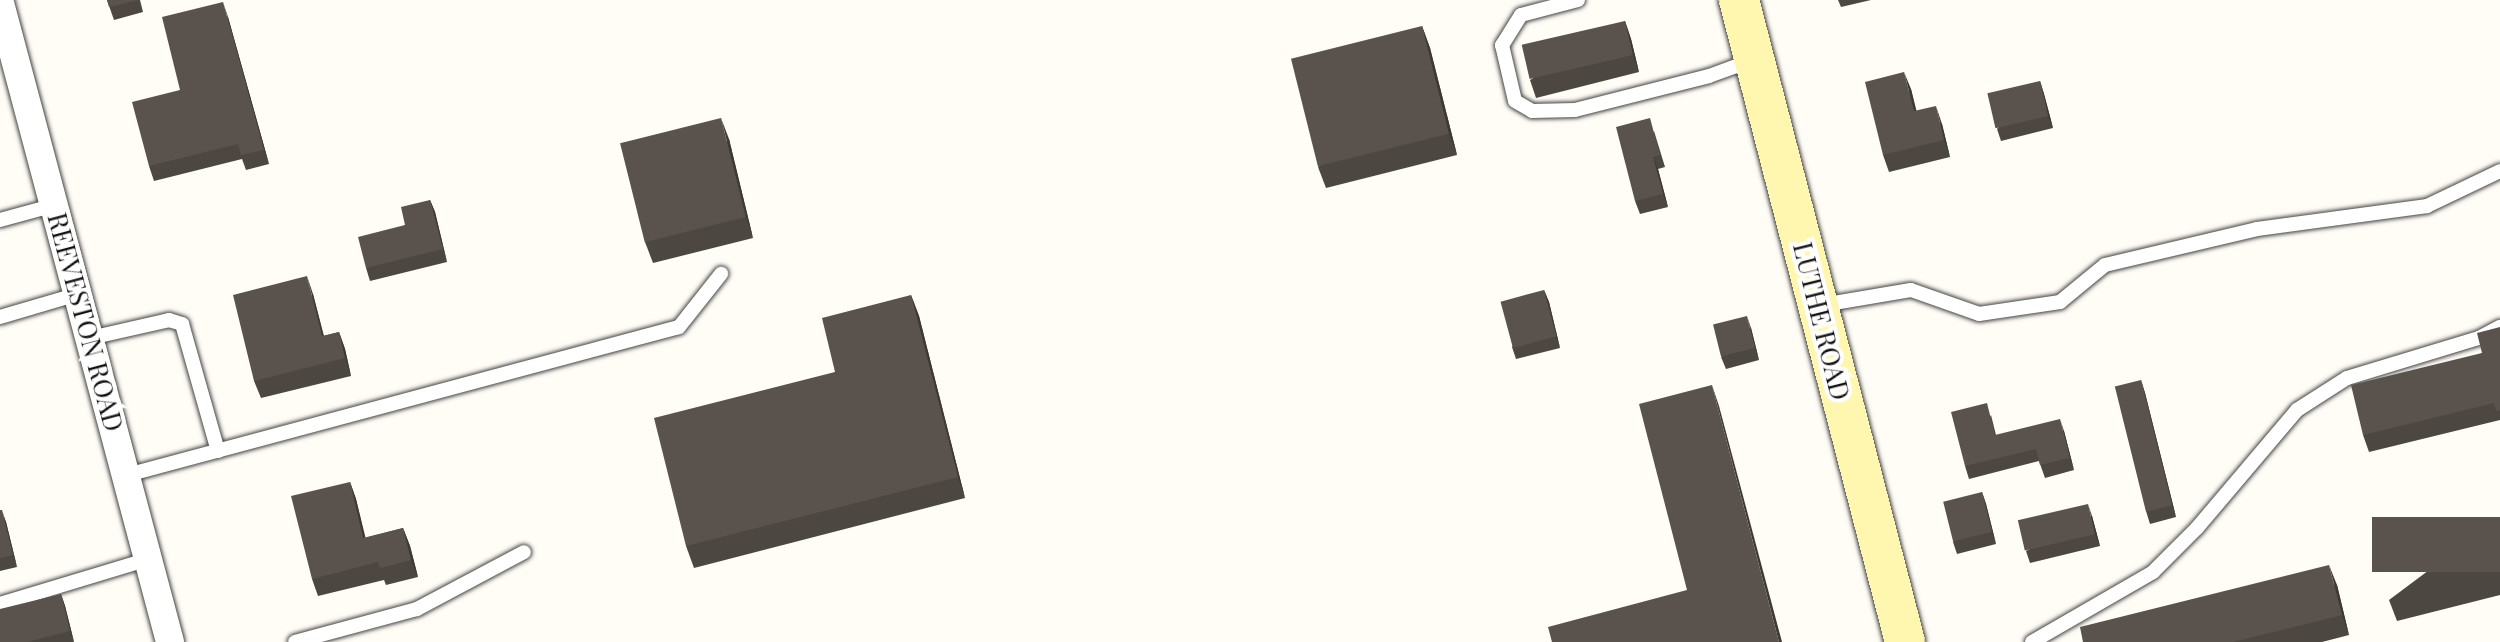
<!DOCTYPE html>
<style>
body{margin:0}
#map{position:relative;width:2500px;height:642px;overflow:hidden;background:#fffdf5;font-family:"Playfair Display",serif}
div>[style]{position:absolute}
.roads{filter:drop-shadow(0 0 2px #444) drop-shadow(0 0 2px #444)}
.lane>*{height:14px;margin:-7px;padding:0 7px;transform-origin:7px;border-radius:7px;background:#fff}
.street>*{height:28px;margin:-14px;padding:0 14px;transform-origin:14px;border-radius:14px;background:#fff}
.secondary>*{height:40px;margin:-20px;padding:0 20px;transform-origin:20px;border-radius:20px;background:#fff6b0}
.wall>*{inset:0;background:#4d4742}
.shaded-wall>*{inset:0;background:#3f3936}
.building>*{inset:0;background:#5a524d;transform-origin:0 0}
span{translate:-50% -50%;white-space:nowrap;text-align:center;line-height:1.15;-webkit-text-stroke:8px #fff;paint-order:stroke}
.street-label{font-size:26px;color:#111}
</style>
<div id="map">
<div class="roads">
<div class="lane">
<div style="left:1578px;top:0;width:59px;rotate:165.3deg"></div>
<div style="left:1521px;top:15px;width:36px;rotate:122deg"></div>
<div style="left:1502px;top:45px;width:57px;rotate:76.9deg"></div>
<div style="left:1515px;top:101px;width:20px;rotate:30deg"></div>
<div style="left:1532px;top:111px;width:43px;rotate:-1.3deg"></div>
<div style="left:1575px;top:110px;width:138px;rotate:-14.2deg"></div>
<div style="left:1709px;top:76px;width:47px;rotate:-20deg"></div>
<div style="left:0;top:220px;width:57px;rotate:-15.3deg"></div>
<div style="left:1822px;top:305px;width:90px;rotate:-9.6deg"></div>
<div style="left:1911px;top:290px;width:72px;rotate:19.4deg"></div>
<div style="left:1979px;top:314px;width:82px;rotate:-8.4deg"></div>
<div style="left:2060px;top:302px;width:58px;rotate:-39.4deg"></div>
<div style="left:2105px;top:265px;width:156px;rotate:-13.3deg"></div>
<div style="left:2257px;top:229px;width:172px;rotate:-7.7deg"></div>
<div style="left:2427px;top:206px;width:81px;rotate:-25.6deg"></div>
<div style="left:0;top:317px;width:81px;rotate:-16.4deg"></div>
<div style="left:90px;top:338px;width:81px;rotate:-12.8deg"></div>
<div style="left:169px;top:320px;width:14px;rotate:17deg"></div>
<div style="left:182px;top:324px;width:132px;rotate:74.2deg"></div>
<div style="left:127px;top:475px;width:571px;rotate:-15.01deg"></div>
<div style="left:679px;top:327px;width:68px;rotate:-51.6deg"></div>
<div style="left:0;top:604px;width:156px;rotate:-16.8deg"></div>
<div style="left:295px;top:642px;width:126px;rotate:-15.1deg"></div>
<div style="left:417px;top:609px;width:121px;rotate:-28deg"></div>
<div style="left:2032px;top:642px;width:140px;rotate:-30deg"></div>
<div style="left:2153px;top:572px;width:62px;rotate:-45deg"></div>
<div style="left:2197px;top:528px;width:155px;rotate:-49.7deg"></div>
<div style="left:2297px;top:410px;width:59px;rotate:-32.6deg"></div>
<div style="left:2347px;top:378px;width:138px;rotate:-16.9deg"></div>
<div style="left:2479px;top:338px;width:24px;rotate:-28deg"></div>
</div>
<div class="street">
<div style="left:0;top:3px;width:661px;rotate:75.1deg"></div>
</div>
<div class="secondary">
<div style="left:1739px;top:0;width:663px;rotate:75.5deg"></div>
</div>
</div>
<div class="wall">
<div style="clip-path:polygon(107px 0,140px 0,143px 12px,114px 20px)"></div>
<div style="clip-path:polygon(1838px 0,1871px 0,1841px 7px)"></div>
<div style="clip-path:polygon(228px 17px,269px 164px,246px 170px,242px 159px,154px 181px,149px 166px,180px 90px)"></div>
<div style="clip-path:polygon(1625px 21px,1631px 39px,1639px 72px,1536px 98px,1530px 80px)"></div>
<div style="clip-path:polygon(1422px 26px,1430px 48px,1457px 155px,1326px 188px,1318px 167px)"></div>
<div style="clip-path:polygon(2040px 81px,2044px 94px,2053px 128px,2001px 141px,1997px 129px)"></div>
<div style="clip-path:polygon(1911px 89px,1916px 111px,1942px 124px,1950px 157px,1889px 172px,1883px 155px)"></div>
<div style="clip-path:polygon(1654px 131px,1665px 167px,1658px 169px,1668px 207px,1640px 214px,1635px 201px)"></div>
<div style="clip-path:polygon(729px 139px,753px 238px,653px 263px,645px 242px)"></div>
<div style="clip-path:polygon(430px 200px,435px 212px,447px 262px,370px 281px,366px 268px,405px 225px)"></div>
<div style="clip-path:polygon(1544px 290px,1549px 302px,1560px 348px,1516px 359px,1512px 347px)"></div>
<div style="clip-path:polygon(313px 294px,324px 336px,339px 332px,345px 349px,351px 376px,261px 398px,254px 381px)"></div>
<div style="clip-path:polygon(911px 295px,919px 316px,965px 498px,694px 568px,686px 546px,835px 372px)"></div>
<div style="clip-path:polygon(2500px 327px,2500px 421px,2500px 420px,2369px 452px,2363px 435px,2482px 353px)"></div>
<div style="clip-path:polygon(1751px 328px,1759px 360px,1726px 369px,1721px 357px)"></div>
<div style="clip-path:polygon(2141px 380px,2145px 393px,2176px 517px,2150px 524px,2146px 511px)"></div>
<div style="clip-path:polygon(1991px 415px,1996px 435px,2064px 431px,2074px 470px,2045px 478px,2039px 461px,1969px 479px,1965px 466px)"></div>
<div style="clip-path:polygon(350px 482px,356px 499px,365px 538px,403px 528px,410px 546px,418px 577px,386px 585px,384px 580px,318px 596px,312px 579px)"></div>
<div style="clip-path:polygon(1982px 492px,1986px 504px,1996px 544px,1957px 554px,1953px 542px)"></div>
<div style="clip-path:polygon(0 510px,6px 522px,17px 567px,0 571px)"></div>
<div style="clip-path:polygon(2092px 516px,2100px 546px,2030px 563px,2026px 551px)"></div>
<div style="clip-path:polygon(2500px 517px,2500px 595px,2397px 621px,2389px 600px)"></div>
<div style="clip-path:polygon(2337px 585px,2349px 635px,2322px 642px,2083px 642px)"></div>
<div style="clip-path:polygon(61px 594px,65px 606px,74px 642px,0 642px)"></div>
</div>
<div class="shaded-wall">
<div style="clip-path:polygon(223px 2px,228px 17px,269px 164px,264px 150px)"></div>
<div style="clip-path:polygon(1625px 21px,1631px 39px,1639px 72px,1633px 55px)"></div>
<div style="clip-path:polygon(1422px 26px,1430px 48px,1457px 155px,1449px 134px)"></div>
<div style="clip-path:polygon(1904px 72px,1911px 89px,1921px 129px,1914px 111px)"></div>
<div style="clip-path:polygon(2040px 81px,2044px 94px,2053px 128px,2048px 116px)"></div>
<div style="clip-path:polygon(1936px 106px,1942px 124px,1950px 157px,1944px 140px)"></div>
<div style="clip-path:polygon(721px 118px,729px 139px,753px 238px,746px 217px)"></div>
<div style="clip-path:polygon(1653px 157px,1658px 169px,1668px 207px,1663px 194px)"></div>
<div style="clip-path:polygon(430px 200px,435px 212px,447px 262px,443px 249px)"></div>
<div style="clip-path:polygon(307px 276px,313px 294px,328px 354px,322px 336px)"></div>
<div style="clip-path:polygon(1544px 290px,1549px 302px,1560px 348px,1556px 336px)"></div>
<div style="clip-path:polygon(911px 295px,919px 316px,965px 498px,958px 477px)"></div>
<div style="clip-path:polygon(1747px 316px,1751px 328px,1759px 360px,1755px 348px)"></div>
<div style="clip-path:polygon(339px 332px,345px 349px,351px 376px,345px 358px)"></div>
<div style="clip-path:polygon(2141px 380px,2145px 393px,2176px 517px,2172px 505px)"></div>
<div style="clip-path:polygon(1712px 385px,1719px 406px,1782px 642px,1779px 642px)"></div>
<div style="clip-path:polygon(2060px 419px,2064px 431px,2074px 470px,2070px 458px)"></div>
<div style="clip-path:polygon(350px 482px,356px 499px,370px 556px,363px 538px)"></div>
<div style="clip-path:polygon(1982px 492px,1986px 504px,1996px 544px,1992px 532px)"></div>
<div style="clip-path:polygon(2088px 504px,2092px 516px,2100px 546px,2095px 534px)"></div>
<div style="clip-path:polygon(2px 510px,6px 522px,17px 567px,13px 555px)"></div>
<div style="clip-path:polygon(403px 528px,410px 546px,418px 577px,411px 560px)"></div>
<div style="clip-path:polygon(2329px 565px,2337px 585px,2349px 635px,2342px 615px)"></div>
<div style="clip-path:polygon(61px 594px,65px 606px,74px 642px,70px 631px)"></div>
</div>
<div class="building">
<div style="clip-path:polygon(107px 0,139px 0,109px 7px)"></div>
<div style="clip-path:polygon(223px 2px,264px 150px,241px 155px,238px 144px,149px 166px,132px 102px,180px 90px,162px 17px)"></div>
<div style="left:1625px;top:21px;width:35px;height:106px;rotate:77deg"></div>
<div style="left:1422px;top:26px;width:111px;height:135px;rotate:76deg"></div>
<div style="clip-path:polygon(1904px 72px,1914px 111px,1936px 106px,1944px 140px,1883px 155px,1865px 82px)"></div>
<div style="left:2040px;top:81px;width:36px;height:54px;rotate:77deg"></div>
<div style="left:721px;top:118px;width:102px;height:104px;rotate:76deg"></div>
<div style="clip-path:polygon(1650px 118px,1660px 155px,1653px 157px,1663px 194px,1635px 201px,1616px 127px)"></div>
<div style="clip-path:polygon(430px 200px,443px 249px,366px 268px,358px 237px,405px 225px,401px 207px)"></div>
<div style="clip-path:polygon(307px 276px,322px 336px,339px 332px,345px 358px,254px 381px,233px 295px)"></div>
<div style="left:1544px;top:290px;width:48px;height:45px;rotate:75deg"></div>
<div style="clip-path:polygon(911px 295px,958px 477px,686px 546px,654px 418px,835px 372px,822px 318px)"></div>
<div style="left:1747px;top:316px;width:33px;height:35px;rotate:76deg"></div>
<div style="clip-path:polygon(2500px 327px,2500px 410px,2496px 411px,2494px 403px,2363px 435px,2351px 385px,2482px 353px,2477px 333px)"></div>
<div style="left:2141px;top:380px;width:129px;height:27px;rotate:76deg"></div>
<div style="clip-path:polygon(1712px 385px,1779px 642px,1552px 642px,1548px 627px,1687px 590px,1639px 404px)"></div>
<div style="clip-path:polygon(1987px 403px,1995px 435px,2060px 419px,2070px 458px,2040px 465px,2036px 449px,1965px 466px,1951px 412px)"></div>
<div style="clip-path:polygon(350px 482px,363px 538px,403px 528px,411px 560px,380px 568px,378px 562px,312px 579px,291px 496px)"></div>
<div style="left:1982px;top:492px;width:41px;height:40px;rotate:76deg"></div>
<div style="left:2088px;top:504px;width:31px;height:72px;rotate:77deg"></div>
<div style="clip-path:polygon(0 510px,2px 510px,13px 555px,0 558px)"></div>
<div style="left:2500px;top:517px;width:55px;height:128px;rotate:90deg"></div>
<div style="clip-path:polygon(2329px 565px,2342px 615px,2233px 642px,2083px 642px,2080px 627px)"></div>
<div style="clip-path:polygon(61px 594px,70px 631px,27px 642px,0 642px,0 609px)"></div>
</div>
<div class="street-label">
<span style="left:1822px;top:321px;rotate:76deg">LUTHE ROAD</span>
<span style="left:86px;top:322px;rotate:75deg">REEVESTON ROAD</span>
</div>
</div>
